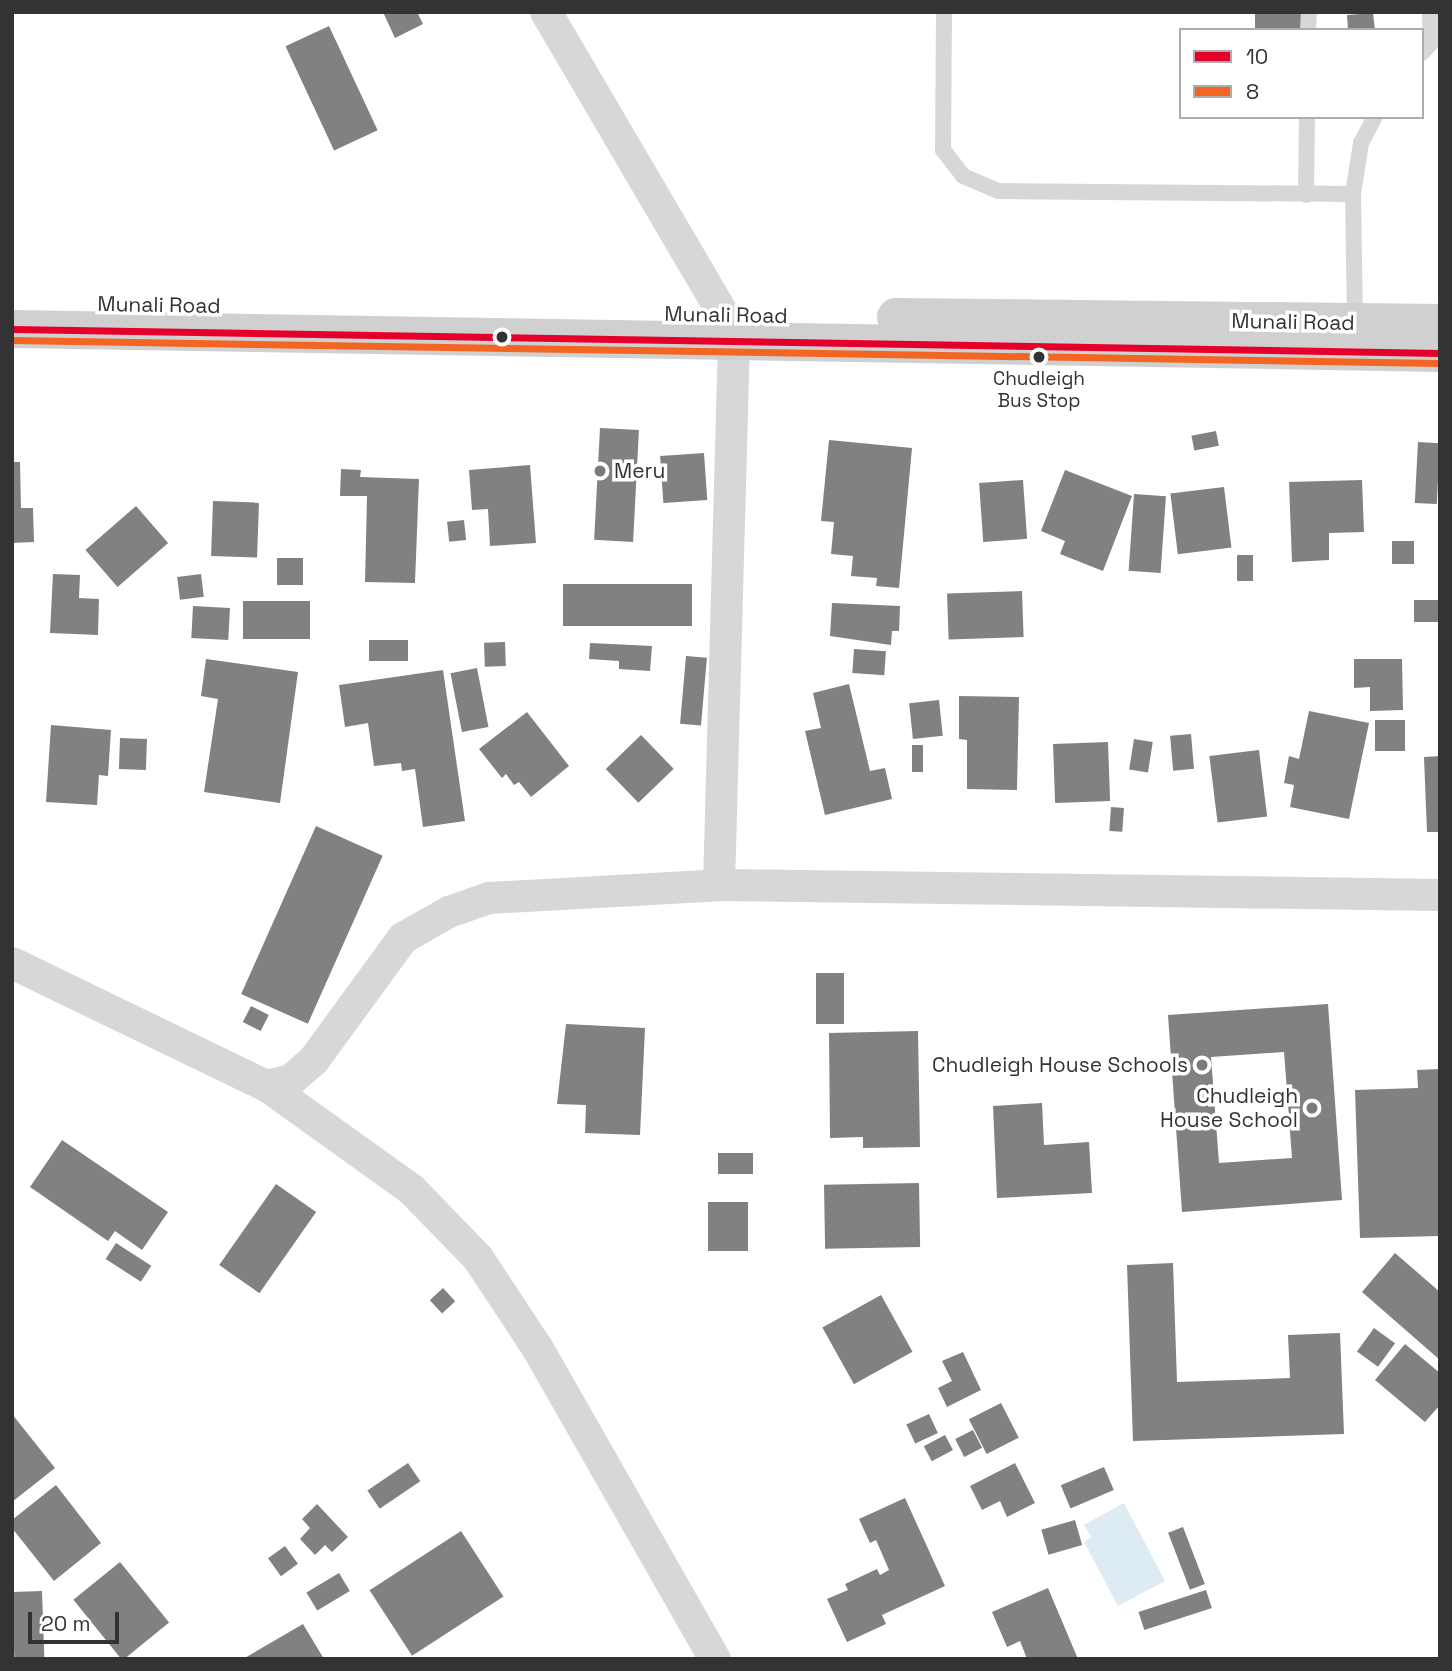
<!DOCTYPE html>
<style>
body{margin:0}
#map{position:relative;width:1452px;height:1671px;overflow:hidden;background:#fff;font-family:"Space Grotesk",sans-serif}
div>[style]{position:absolute}
.water>*{inset:0;background:#ddebf3}
.building>*{inset:0;background:#818181;transform-origin:0 0}
.service>*{height:16px;margin:-8px;padding:0 8px;transform-origin:8px;border-radius:8px;background:#d7d7d7}
.minor>*{height:32px;margin:-16px;padding:0 16px;transform-origin:16px;border-radius:16px;background:#d7d7d7}
.secondary>*{height:38px;margin:-19px;padding:0 19px;transform-origin:19px;border-radius:19px;background:#d0d0d0}
.bus-1>*{height:7px;margin:-3.5px;padding:0 3.5px;transform-origin:3.5px;border-radius:3.5px;background:#e4002b}
.bus-2>*{height:7px;margin:-3.5px;padding:0 3.5px;transform-origin:3.5px;border-radius:3.5px;background:#f26522}
.dots>*{width:19px;height:19px;translate:-50% -50%;box-sizing:border-box;border:4px solid #fff;border-radius:50%}
span{translate:-50% -50%;white-space:nowrap;text-align:center;line-height:1.15;-webkit-text-stroke:7px #fff;paint-order:stroke}
.bus-label{font-size:19px;color:#333}
.street-label{font-size:21px;color:#333}
.poi-label{font-size:21px;color:#333}
.left{translate:0 -50%;text-align:left}
.right{translate:-100% -50%;text-align:right}
.frame{position:absolute;inset:0;border:14px solid #333;pointer-events:none}
.legend{position:absolute;left:1179px;top:28px;width:245px;height:91px;box-sizing:border-box;background:#fff;border:2px solid #adadad;margin:0;padding:9px 12px;list-style:none;font-size:21px;color:#333}
.legend li{display:flex;align-items:center;gap:14px;height:35px}
.legend b{width:35px;border:2px solid #adadad}
.scale{position:absolute;left:28px;top:1612px;width:91px;height:32px;box-sizing:border-box;border:4px solid #333;border-top:0;padding-left:9px;font-size:21px;line-height:24px;white-space:nowrap;color:#333;-webkit-text-stroke:5px #fff;paint-order:stroke}
</style>
<div id="map">
<div class="water">
<div style="clip-path:polygon(1124px 1503px,1165px 1581px,1118px 1606px,1084px 1542px,1091px 1537px,1084px 1525px)"></div>
</div>
<div class="building">
<div style="clip-path:polygon(383px 12px,417px 12px,423px 24px,395px 38px)"></div>
<div style="left:1255px;top:12px;width:46px;height:18px"></div>
<div style="clip-path:polygon(1373px 13px,1375px 30px,1348px 30px,1347px 15px)"></div>
<div style="left:329px;top:26px;width:115px;height:48px;rotate:65deg"></div>
<div style="left:600px;top:428px;width:39px;height:112px;rotate:3deg"></div>
<div style="left:1216px;top:431px;width:15px;height:25px;rotate:79deg"></div>
<div style="clip-path:polygon(829px 440px,912px 448px,899px 588px,876px 586px,877px 578px,851px 576px,853px 556px,831px 554px,834px 522px,821px 521px)"></div>
<div style="left:1418px;top:442px;width:22px;height:61px;rotate:3deg"></div>
<div style="left:704px;top:453px;width:47px;height:44px;rotate:86deg"></div>
<div style="clip-path:polygon(12px 462px,20px 462px,21px 508px,33px 508px,34px 542px,12px 543px)"></div>
<div style="clip-path:polygon(530px 465px,536px 543px,490px 546px,488px 509px,472px 510px,469px 470px)"></div>
<div style="clip-path:polygon(341px 469px,361px 470px,360px 477px,419px 479px,415px 583px,365px 582px,367px 496px,340px 496px)"></div>
<div style="clip-path:polygon(1065px 470px,1132px 496px,1103px 571px,1060px 554px,1065px 541px,1041px 531px)"></div>
<div style="left:1023px;top:480px;width:59px;height:44px;rotate:86deg"></div>
<div style="clip-path:polygon(1362px 480px,1364px 532px,1329px 533px,1329px 560px,1292px 562px,1289px 482px)"></div>
<div style="left:1224px;top:487px;width:61px;height:54px;rotate:83deg"></div>
<div style="left:1134px;top:494px;width:32px;height:77px;rotate:4deg"></div>
<div style="left:213px;top:501px;width:46px;height:55px;rotate:2deg"></div>
<div style="left:136px;top:506px;width:49px;height:67px;rotate:49deg"></div>
<div style="left:464px;top:520px;width:20px;height:17px;rotate:84deg"></div>
<div style="left:1392px;top:541px;width:22px;height:23px"></div>
<div style="left:1237px;top:555px;width:16px;height:26px"></div>
<div style="left:277px;top:558px;width:26px;height:27px"></div>
<div style="clip-path:polygon(53px 574px,80px 575px,79px 598px,99px 599px,98px 635px,50px 633px)"></div>
<div style="left:201px;top:574px;width:23px;height:24px;rotate:83deg"></div>
<div style="left:692px;top:584px;width:42px;height:129px;rotate:90deg"></div>
<div style="left:1022px;top:591px;width:46px;height:75px;rotate:88deg"></div>
<div style="left:1414px;top:600px;width:26px;height:22px"></div>
<div style="left:243px;top:601px;width:67px;height:38px"></div>
<div style="clip-path:polygon(832px 603px,900px 606px,899px 631px,892px 631px,891px 645px,830px 636px)"></div>
<div style="left:193px;top:606px;width:37px;height:32px;rotate:3deg"></div>
<div style="left:369px;top:640px;width:39px;height:21px"></div>
<div style="left:505px;top:642px;width:24px;height:21px;rotate:88deg"></div>
<div style="clip-path:polygon(590px 643px,652px 646px,650px 671px,619px 669px,619px 661px,589px 659px)"></div>
<div style="left:854px;top:649px;width:32px;height:24px;rotate:4deg"></div>
<div style="left:686px;top:656px;width:21px;height:68px;rotate:5deg"></div>
<div style="clip-path:polygon(206px 659px,298px 672px,280px 803px,204px 792px,218px 699px,201px 696px)"></div>
<div style="clip-path:polygon(1354px 659px,1402px 659px,1403px 710px,1370px 711px,1370px 687px,1354px 688px)"></div>
<div style="left:477px;top:668px;width:60px;height:27px;rotate:79deg"></div>
<div style="clip-path:polygon(443px 670px,465px 821px,423px 827px,415px 769px,402px 771px,401px 763px,374px 766px,368px 723px,345px 727px,339px 685px)"></div>
<div style="clip-path:polygon(849px 684px,870px 771px,885px 768px,892px 799px,825px 815px,805px 731px,821px 728px,813px 693px)"></div>
<div style="clip-path:polygon(959px 696px,1019px 697px,1017px 790px,967px 789px,967px 740px,959px 739px)"></div>
<div style="left:939px;top:700px;width:36px;height:30px;rotate:84deg"></div>
<div style="clip-path:polygon(1309px 711px,1369px 723px,1349px 819px,1290px 807px,1294px 785px,1284px 783px,1289px 756px,1299px 759px)"></div>
<div style="clip-path:polygon(527px 712px,569px 766px,531px 797px,519px 782px,514px 785px,506px 774px,502px 778px,479px 749px)"></div>
<div style="left:1375px;top:720px;width:30px;height:31px"></div>
<div style="clip-path:polygon(51px 725px,111px 730px,108px 776px,99px 775px,97px 805px,46px 802px)"></div>
<div style="left:1191px;top:734px;width:35px;height:21px;rotate:85deg"></div>
<div style="left:641px;top:735px;width:47px;height:49px;rotate:46deg"></div>
<div style="left:120px;top:738px;width:27px;height:31px;rotate:2deg"></div>
<div style="left:1134px;top:739px;width:19px;height:31px;rotate:9deg"></div>
<div style="left:1108px;top:742px;width:59px;height:55px;rotate:88deg"></div>
<div style="left:912px;top:745px;width:11px;height:27px"></div>
<div style="left:1259px;top:750px;width:67px;height:50px;rotate:83deg"></div>
<div style="clip-path:polygon(1440px 756px,1440px 832px,1427px 832px,1424px 757px)"></div>
<div style="left:1111px;top:807px;width:13px;height:24px;rotate:4deg"></div>
<div style="left:316px;top:826px;width:73px;height:184px;rotate:24deg"></div>
<div style="left:816px;top:973px;width:28px;height:51px"></div>
<div style="clip-path:polygon(evenodd,1328px 1004px,1342px 1200px,1182px 1212px,1168px 1015px,1328px 1004px,1284px 1052px,1292px 1158px,1219px 1163px,1211px 1057px,1284px 1052px)"></div>
<div style="left:251px;top:1006px;width:20px;height:18px;rotate:27deg"></div>
<div style="clip-path:polygon(566px 1024px,645px 1028px,640px 1135px,585px 1133px,586px 1105px,557px 1104px)"></div>
<div style="clip-path:polygon(918px 1031px,920px 1147px,863px 1148px,863px 1137px,830px 1138px,829px 1033px)"></div>
<div style="clip-path:polygon(1440px 1069px,1440px 1236px,1360px 1238px,1355px 1090px,1418px 1088px,1417px 1070px)"></div>
<div style="clip-path:polygon(1042px 1103px,1044px 1145px,1089px 1142px,1092px 1193px,997px 1198px,993px 1106px)"></div>
<div style="clip-path:polygon(62px 1140px,168px 1212px,142px 1250px,115px 1231px,108px 1241px,30px 1187px)"></div>
<div style="left:718px;top:1153px;width:35px;height:21px"></div>
<div style="left:919px;top:1183px;width:64px;height:95px;rotate:89deg"></div>
<div style="left:276px;top:1184px;width:49px;height:99px;rotate:35deg"></div>
<div style="left:708px;top:1202px;width:40px;height:49px"></div>
<div style="left:116px;top:1243px;width:42px;height:19px;rotate:33deg"></div>
<div style="clip-path:polygon(1395px 1253px,1440px 1292px,1440px 1360px,1362px 1292px)"></div>
<div style="clip-path:polygon(1173px 1263px,1177px 1382px,1290px 1378px,1288px 1335px,1340px 1333px,1344px 1434px,1133px 1441px,1127px 1265px)"></div>
<div style="left:443px;top:1288px;width:18px;height:18px;rotate:47deg"></div>
<div style="left:881px;top:1295px;width:65px;height:67px;rotate:61deg"></div>
<div style="left:1374px;top:1328px;width:26px;height:29px;rotate:36deg"></div>
<div style="clip-path:polygon(1405px 1344px,1440px 1373px,1440px 1405px,1425px 1422px,1375px 1380px)"></div>
<div style="clip-path:polygon(963px 1352px,981px 1390px,947px 1407px,938px 1388px,952px 1381px,942px 1361px)"></div>
<div style="left:1001px;top:1403px;width:39px;height:36px;rotate:63deg"></div>
<div style="clip-path:polygon(12px 1414px,55px 1468px,12px 1502px)"></div>
<div style="left:929px;top:1414px;width:21px;height:25px;rotate:65deg"></div>
<div style="left:973px;top:1430px;width:20px;height:20px;rotate:63deg"></div>
<div style="left:945px;top:1435px;width:17px;height:24px;rotate:62deg"></div>
<div style="left:408px;top:1463px;width:22px;height:49px;rotate:56deg"></div>
<div style="clip-path:polygon(1015px 1463px,1035px 1503px,1007px 1517px,1000px 1501px,982px 1510px,970px 1486px)"></div>
<div style="left:1104px;top:1467px;width:25px;height:47px;rotate:67deg"></div>
<div style="clip-path:polygon(56px 1485px,101px 1543px,54px 1581px,12px 1528px,12px 1520px)"></div>
<div style="clip-path:polygon(905px 1498px,945px 1586px,882px 1615px,886px 1624px,847px 1642px,827px 1599px,848px 1590px,845px 1584px,877px 1569px,880px 1575px,889px 1570px,876px 1540px,870px 1543px,859px 1519px)"></div>
<div style="clip-path:polygon(317px 1504px,348px 1537px,332px 1552px,325px 1545px,315px 1555px,300px 1539px,310px 1528px,302px 1519px)"></div>
<div style="left:1075px;top:1520px;width:26px;height:35px;rotate:74deg"></div>
<div style="left:1183px;top:1527px;width:61px;height:16px;rotate:69deg"></div>
<div style="left:461px;top:1531px;width:78px;height:109px;rotate:57deg"></div>
<div style="left:285px;top:1546px;width:22px;height:21px;rotate:54deg"></div>
<div style="left:120px;top:1562px;width:78px;height:60px;rotate:51deg"></div>
<div style="left:339px;top:1573px;width:21px;height:38px;rotate:59deg"></div>
<div style="clip-path:polygon(1048px 1588px,1078px 1659px,1027px 1659px,1020px 1641px,1007px 1647px,992px 1612px)"></div>
<div style="left:1206px;top:1590px;width:19px;height:71px;rotate:72deg"></div>
<div style="left:42px;top:1591px;width:68px;height:30px;rotate:88deg"></div>
<div style="clip-path:polygon(303px 1624px,324px 1659px,243px 1659px)"></div>
</div>
<div class="service">
<div style="left:944px;top:12px;width:138px;rotate:90.4deg"></div>
<div style="left:943px;top:150px;width:33px;rotate:52deg"></div>
<div style="left:963px;top:176px;width:38px;rotate:23deg"></div>
<div style="left:998px;top:191px;width:355px;rotate:0.5deg"></div>
<div style="left:1308px;top:30px;width:18px;rotate:-87deg"></div>
<div style="left:1422px;top:53px;width:13px;rotate:-48deg"></div>
<div style="left:1431px;top:43px;width:31px;rotate:-92deg"></div>
<div style="left:1306px;top:195px;width:78px;rotate:-89.3deg"></div>
<div style="left:1355px;top:322px;width:128px;rotate:-90.9deg"></div>
<div style="left:1353px;top:194px;width:52px;rotate:-81.1deg"></div>
<div style="left:1361px;top:143px;width:30px;rotate:-62deg"></div>
</div>
<div class="minor">
<div style="left:546px;top:12px;width:351px;rotate:59.6deg"></div>
<div style="left:724px;top:315px;width:28px;rotate:69deg"></div>
<div style="left:734px;top:341px;width:544px;rotate:91.58deg"></div>
<div style="left:12px;top:963px;width:283px;rotate:25.8deg"></div>
<div style="left:267px;top:1086px;width:25px;rotate:-14deg"></div>
<div style="left:291px;top:1080px;width:30px;rotate:-41deg"></div>
<div style="left:314px;top:1060px;width:151px;rotate:-53.9deg"></div>
<div style="left:403px;top:938px;width:53px;rotate:-29.5deg"></div>
<div style="left:449px;top:912px;width:42px;rotate:-19.3deg"></div>
<div style="left:489px;top:898px;width:230px;rotate:-3.2deg"></div>
<div style="left:719px;top:885px;width:721px;rotate:0.79deg"></div>
<div style="left:267px;top:1086px;width:178px;rotate:35.6deg"></div>
<div style="left:412px;top:1190px;width:95px;rotate:45.9deg"></div>
<div style="left:478px;top:1258px;width:109px;rotate:56.6deg"></div>
<div style="left:538px;top:1349px;width:357px;rotate:60.3deg"></div>
</div>
<div class="secondary">
<div style="left:896px;top:317px;width:544px;rotate:0.63deg"></div>
<div style="left:12px;top:329px;width:1428px;rotate:0.96deg"></div>
</div>
<div class="bus-1">
<div style="left:12px;top:329px;width:1428px;rotate:0.96deg"></div>
</div>
<div class="bus-2">
<div style="left:12px;top:340px;width:1428px;rotate:0.92deg"></div>
</div>
<div class="dots">
<div style="left:502px;top:337px;background:#333"></div>
<div style="left:1039px;top:357px;background:#333"></div>
<div style="left:600px;top:471px;background:#7a7a7a"></div>
<div style="left:1202px;top:1065px;background:#7a7a7a"></div>
<div style="left:1312px;top:1108px;background:#7a7a7a"></div>
</div>
<div class="bus-label">
<span style="left:1039px;top:390px">Chudleigh<br>Bus Stop</span>
</div>
<div class="street-label">
<span style="left:159px;top:305px;rotate:1deg">Munali Road</span>
<span style="left:726px;top:315px;rotate:1deg">Munali Road</span>
<span style="left:1293px;top:322px;rotate:1deg">Munali Road</span>
</div>
<div class="poi-label">
<span class="left" style="left:614px;top:471px">Meru</span>
<span class="right" style="left:1188px;top:1065px">Chudleigh House Schools</span>
<span class="right" style="left:1298px;top:1108px">Chudleigh<br>House School</span>
</div>
<div class="frame"></div>
<ul class="legend">
<li><b style="height:9px;background:#e4002b"></b>10</li>
<li><b style="height:9px;background:#f26522"></b>8</li>
</ul>
<div class="scale">20 m</div>
</div>
